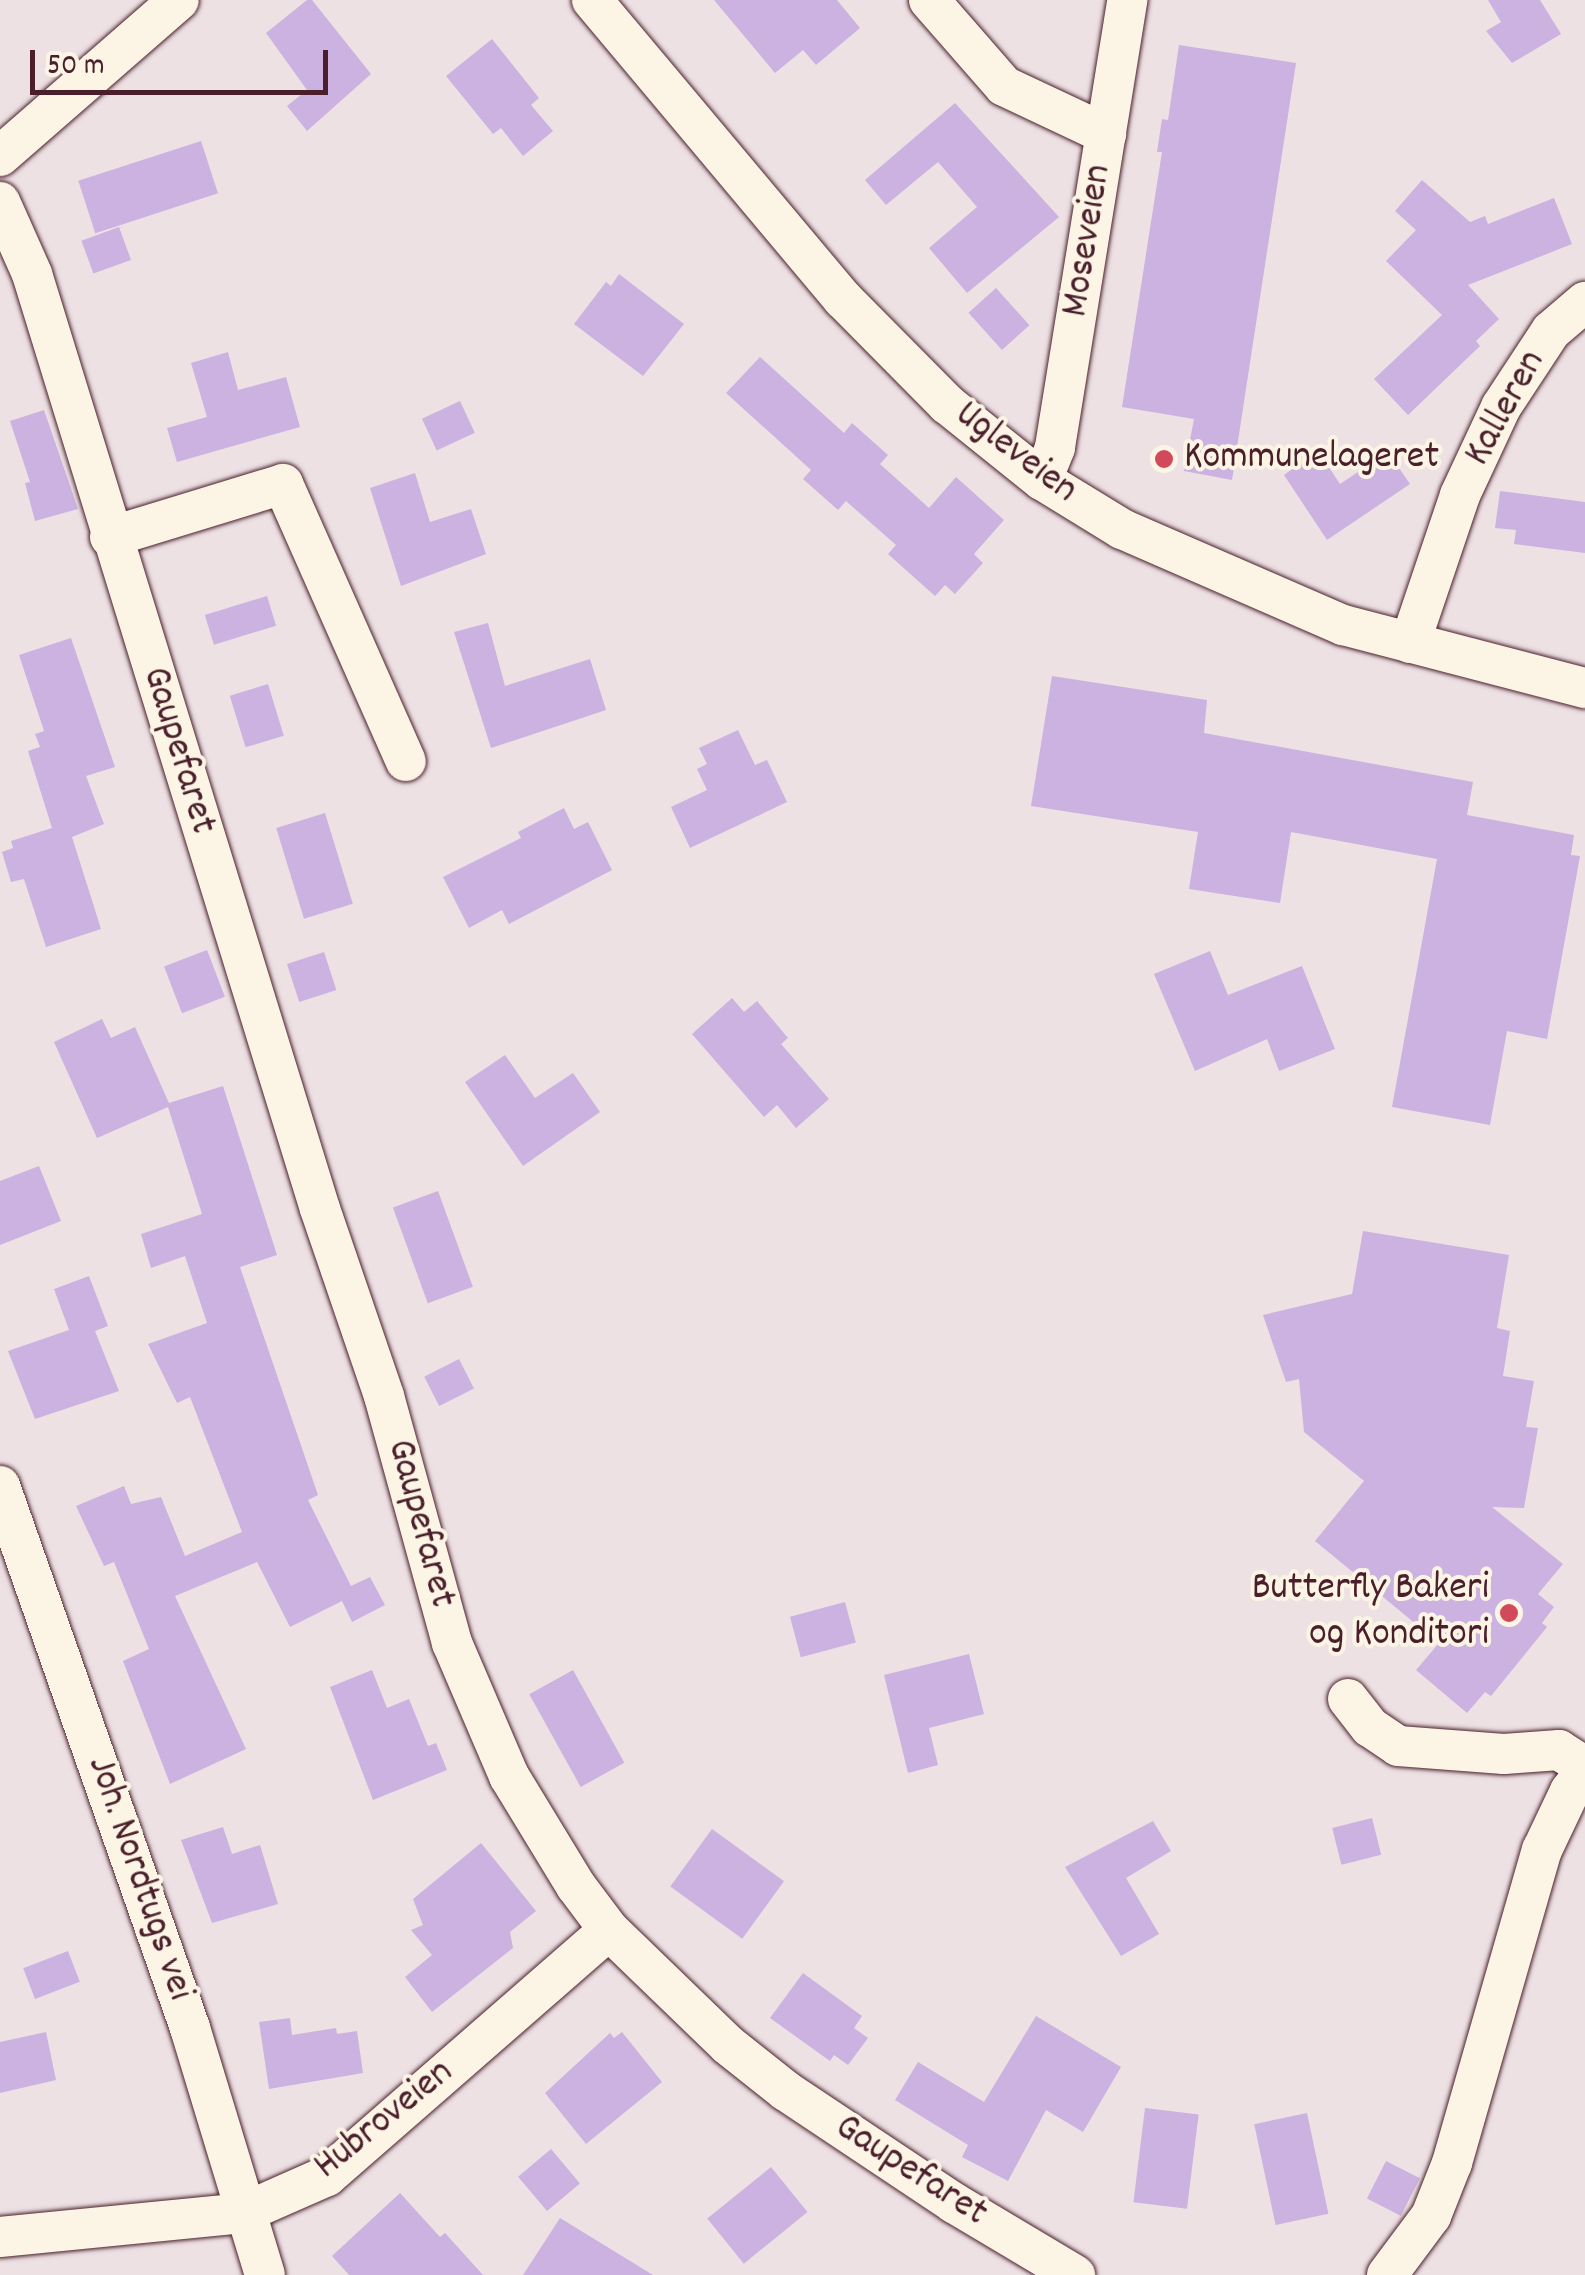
<!DOCTYPE html>
<style>
body{margin:0}
#map{position:relative;width:1585px;height:2275px;overflow:hidden;background:#ede1e4;font-family:Dekko,sans-serif}
div>[style]{position:absolute}
.building>*{inset:0;background:#cbb2e0;transform-origin:0 0}
.roads{filter:drop-shadow(0 0 2px #4a1f2b) drop-shadow(0 0 2px #4a1f2b)}
.minor>*{height:40px;margin:-20px;padding:0 20px;transform-origin:20px;border-radius:20px;background:#fcf5e5}
.dots>*{width:28px;height:28px;translate:-50% -50%;box-sizing:border-box;border:5px solid #fcf5e5;border-radius:50%}
span{translate:-50% -50%;white-space:nowrap;text-align:center;line-height:1.15;-webkit-text-stroke:8px #fcf5e5;paint-order:stroke}
.street-label{font-size:40px;color:#4a1f2b}
.poi-label{font-size:40px;color:#4a1f2b}
.left{translate:0 -50%;text-align:left}
.right{translate:-100% -50%;text-align:right}
.scale{position:absolute;left:30px;top:50px;width:298px;height:45px;box-sizing:border-box;border:5px solid #4a1f2b;border-top:0;padding-left:12px;font-size:30px;line-height:35px;white-space:nowrap;color:#4a1f2b;-webkit-text-stroke:8px #fcf5e5;paint-order:stroke}
</style>
<div id="map">
<div class="building">
<div style="clip-path:polygon(307px 0,312px 0,371px 74px,307px 131px,287px 106px,307px 90px,266px 33px)"></div>
<div style="clip-path:polygon(714px 0,837px 0,860px 28px,816px 65px,803px 50px,775px 73px)"></div>
<div style="clip-path:polygon(1488px 0,1540px 0,1561px 34px,1512px 63px,1486px 31px,1501px 22px)"></div>
<div style="clip-path:polygon(492px 39px,539px 98px,531px 105px,553px 131px,523px 156px,501px 128px,493px 134px,446px 76px)"></div>
<div style="clip-path:polygon(1179px 45px,1296px 63px,1232px 480px,1184px 471px,1194px 419px,1122px 407px,1162px 152px,1157px 152px,1162px 119px,1168px 120px)"></div>
<div style="clip-path:polygon(955px 103px,1059px 217px,967px 293px,929px 248px,977px 207px,938px 162px,886px 205px,865px 180px)"></div>
<div style="left:201px;top:141px;width:55px;height:129px;rotate:72deg"></div>
<div style="clip-path:polygon(1422px 180px,1470px 222px,1485px 216px,1488px 224px,1554px 198px,1572px 244px,1468px 285px,1499px 319px,1476px 341px,1480px 346px,1408px 415px,1374px 379px,1442px 315px,1386px 261px,1416px 230px,1395px 211px)"></div>
<div style="left:119px;top:227px;width:35px;height:40px;rotate:70deg"></div>
<div style="clip-path:polygon(619px 274px,684px 324px,643px 376px,574px 324px,606px 282px,611px 286px)"></div>
<div style="left:996px;top:288px;width:50px;height:37px;rotate:48deg"></div>
<div style="clip-path:polygon(228px 352px,238px 390px,286px 377px,300px 427px,177px 462px,167px 428px,207px 417px,191px 363px)"></div>
<div style="clip-path:polygon(760px 357px,844px 433px,852px 423px,888px 455px,880px 464px,929px 508px,956px 477px,1004px 520px,974px 554px,983px 563px,955px 594px,945px 585px,935px 596px,888px 554px,896px 545px,846px 501px,838px 510px,803px 479px,811px 470px,726px 393px)"></div>
<div style="left:460px;top:401px;width:35px;height:42px;rotate:65deg"></div>
<div style="clip-path:polygon(44px 410px,78px 509px,35px 521px,25px 483px,30px 482px,10px 421px)"></div>
<div style="clip-path:polygon(1388px 452px,1410px 484px,1327px 540px,1284px 475px,1309px 457px,1322px 457px,1340px 484px)"></div>
<div style="clip-path:polygon(415px 473px,430px 522px,471px 509px,486px 554px,401px 586px,370px 488px)"></div>
<div style="clip-path:polygon(1500px 491px,1585px 502px,1585px 553px,1514px 544px,1516px 530px,1495px 528px)"></div>
<div style="left:267px;top:596px;width:31px;height:65px;rotate:73deg"></div>
<div style="clip-path:polygon(488px 623px,505px 686px,590px 659px,606px 710px,491px 748px,454px 632px)"></div>
<div style="clip-path:polygon(71px 638px,115px 767px,86px 776px,104px 824px,72px 837px,101px 929px,46px 947px,24px 879px,11px 882px,2px 852px,13px 848px,11px 841px,52px 828px,28px 751px,40px 747px,35px 734px,44px 731px,19px 655px)"></div>
<div style="clip-path:polygon(1052px 676px,1207px 700px,1204px 733px,1473px 782px,1467px 815px,1574px 835px,1571px 855px,1580px 856px,1547px 1039px,1507px 1031px,1490px 1125px,1392px 1107px,1437px 859px,1291px 832px,1280px 903px,1189px 889px,1198px 832px,1031px 806px)"></div>
<div style="left:268px;top:684px;width:54px;height:40px;rotate:73deg"></div>
<div style="clip-path:polygon(738px 730px,755px 765px,767px 760px,787px 802px,690px 848px,671px 807px,707px 790px,697px 769px,707px 764px,699px 748px)"></div>
<div style="clip-path:polygon(564px 808px,574px 829px,588px 822px,612px 870px,509px 924px,502px 910px,469px 928px,443px 877px,521px 838px,518px 832px)"></div>
<div style="left:325px;top:813px;width:95px;height:51px;rotate:73deg"></div>
<div style="left:207px;top:950px;width:50px;height:46px;rotate:69deg"></div>
<div style="clip-path:polygon(1210px 951px,1228px 995px,1302px 966px,1335px 1049px,1279px 1071px,1267px 1039px,1195px 1071px,1154px 974px)"></div>
<div style="left:324px;top:952px;width:40px;height:39px;rotate:72deg"></div>
<div style="clip-path:polygon(732px 998px,744px 1012px,757px 1001px,788px 1038px,781px 1044px,829px 1099px,796px 1128px,777px 1105px,764px 1117px,692px 1034px)"></div>
<div style="clip-path:polygon(102px 1019px,111px 1038px,135px 1027px,169px 1103px,223px 1086px,277px 1255px,240px 1267px,318px 1495px,308px 1500px,351px 1586px,370px 1577px,385px 1605px,352px 1622px,342px 1601px,290px 1627px,257px 1562px,175px 1596px,246px 1749px,170px 1784px,123px 1661px,149px 1649px,114px 1562px,104px 1566px,76px 1506px,124px 1486px,131px 1504px,161px 1497px,185px 1556px,242px 1532px,190px 1397px,177px 1403px,148px 1344px,207px 1323px,185px 1256px,151px 1268px,141px 1234px,202px 1214px,168px 1107px,97px 1138px,54px 1042px)"></div>
<div style="clip-path:polygon(505px 1055px,535px 1098px,573px 1073px,600px 1112px,523px 1166px,465px 1082px)"></div>
<div style="clip-path:polygon(39px 1166px,61px 1221px,0 1245px,0 1181px)"></div>
<div style="left:438px;top:1191px;width:102px;height:48px;rotate:70deg"></div>
<div style="clip-path:polygon(1363px 1231px,1509px 1255px,1497px 1328px,1510px 1331px,1503px 1376px,1534px 1381px,1526px 1427px,1538px 1428px,1524px 1508px,1492px 1507px,1563px 1564px,1538px 1594px,1554px 1607px,1542px 1623px,1547px 1627px,1491px 1696px,1485px 1692px,1467px 1713px,1416px 1670px,1439px 1643px,1315px 1541px,1364px 1481px,1304px 1432px,1299px 1379px,1286px 1382px,1263px 1315px,1352px 1294px)"></div>
<div style="clip-path:polygon(89px 1276px,108px 1326px,95px 1331px,119px 1391px,35px 1419px,8px 1351px,69px 1330px,54px 1289px)"></div>
<div style="left:459px;top:1359px;width:33px;height:39px;rotate:63deg"></div>
<div style="left:845px;top:1602px;width:42px;height:57px;rotate:75deg"></div>
<div style="clip-path:polygon(969px 1654px,984px 1714px,929px 1728px,938px 1765px,908px 1773px,884px 1675px)"></div>
<div style="clip-path:polygon(372px 1670px,387px 1708px,409px 1699px,428px 1746px,436px 1743px,447px 1770px,373px 1800px,330px 1687px)"></div>
<div style="left:573px;top:1670px;width:106px;height:50px;rotate:61deg"></div>
<div style="left:1372px;top:1818px;width:38px;height:41px;rotate:76deg"></div>
<div style="clip-path:polygon(1153px 1821px,1171px 1851px,1126px 1878px,1159px 1934px,1121px 1956px,1065px 1867px)"></div>
<div style="clip-path:polygon(223px 1827px,232px 1854px,260px 1845px,278px 1904px,212px 1923px,181px 1840px)"></div>
<div style="left:712px;top:1829px;width:89px;height:71px;rotate:36deg"></div>
<div style="clip-path:polygon(481px 1843px,536px 1911px,510px 1932px,513px 1948px,432px 2012px,405px 1977px,432px 1955px,411px 1930px,423px 1925px,413px 1899px)"></div>
<div style="left:68px;top:1951px;width:33px;height:48px;rotate:69deg"></div>
<div style="clip-path:polygon(803px 1973px,862px 2016px,854px 2028px,868px 2038px,848px 2065px,834px 2055px,830px 2061px,770px 2018px)"></div>
<div style="clip-path:polygon(1036px 2016px,1121px 2067px,1083px 2132px,1046px 2110px,1008px 2181px,962px 2157px,968px 2145px,895px 2100px,918px 2062px,984px 2102px)"></div>
<div style="clip-path:polygon(290px 2018px,292px 2035px,336px 2028px,337px 2034px,357px 2031px,363px 2073px,269px 2089px,259px 2022px)"></div>
<div style="clip-path:polygon(46px 2032px,56px 2080px,0 2093px,0 2042px)"></div>
<div style="clip-path:polygon(622px 2032px,662px 2082px,586px 2144px,545px 2093px,610px 2033px,614px 2038px)"></div>
<div style="left:1145px;top:2108px;width:54px;height:95px;rotate:7deg"></div>
<div style="left:1307px;top:2113px;width:103px;height:54px;rotate:78deg"></div>
<div style="left:551px;top:2149px;width:45px;height:43px;rotate:50deg"></div>
<div style="left:1386px;top:2161px;width:38px;height:42px;rotate:27deg"></div>
<div style="left:771px;top:2167px;width:58px;height:82px;rotate:51deg"></div>
<div style="clip-path:polygon(400px 2193px,440px 2237px,445px 2233px,483px 2275px,349px 2275px,332px 2256px)"></div>
<div style="clip-path:polygon(560px 2218px,653px 2275px,523px 2275px)"></div>
</div>
<div class="roads">
<div class="minor">
<div style="left:592px;top:0;width:390px;rotate:50deg"></div>
<div style="left:843px;top:299px;width:148px;rotate:45.3deg"></div>
<div style="left:947px;top:404px;width:122px;rotate:38.7deg"></div>
<div style="left:1042px;top:480px;width:94px;rotate:31.5deg"></div>
<div style="left:1122px;top:529px;width:241px;rotate:23.5deg"></div>
<div style="left:1343px;top:625px;width:250px;rotate:14.6deg"></div>
<div style="left:929px;top:0;width:114px;rotate:48.9deg"></div>
<div style="left:1004px;top:86px;width:113px;rotate:25.2deg"></div>
<div style="left:0;top:156px;width:237px;rotate:-41.1deg"></div>
<div style="left:0;top:202px;width:79px;rotate:66deg"></div>
<div style="left:32px;top:274px;width:978px;rotate:72.88deg"></div>
<div style="left:320px;top:1209px;width:198px;rotate:71.1deg"></div>
<div style="left:384px;top:1396px;width:256px;rotate:74.6deg"></div>
<div style="left:452px;top:1643px;width:145px;rotate:66.8deg"></div>
<div style="left:509px;top:1776px;width:129px;rotate:58.7deg"></div>
<div style="left:576px;top:1886px;width:55px;rotate:53.1deg"></div>
<div style="left:609px;top:1930px;width:165px;rotate:44deg"></div>
<div style="left:728px;top:2045px;width:74px;rotate:38.4deg"></div>
<div style="left:786px;top:2091px;width:202px;rotate:33.7deg"></div>
<div style="left:954px;top:2203px;width:141px;rotate:30.8deg"></div>
<div style="left:1042px;top:480px;width:35px;rotate:-68deg"></div>
<div style="left:1055px;top:447px;width:453px;rotate:-80.8deg"></div>
<div style="left:110px;top:537px;width:181px;rotate:-17deg"></div>
<div style="left:283px;top:484px;width:303px;rotate:66.1deg"></div>
<div style="left:1410px;top:643px;width:156px;rotate:-71.3deg"></div>
<div style="left:1460px;top:495px;width:97px;rotate:-65deg"></div>
<div style="left:1501px;top:407px;width:91px;rotate:-56.7deg"></div>
<div style="left:1551px;top:331px;width:45px;rotate:-40.5deg"></div>
<div style="left:0;top:1486px;width:574px;rotate:70.68deg"></div>
<div style="left:190px;top:2028px;width:258px;rotate:73.1deg"></div>
<div style="left:1348px;top:1699px;width:36px;rotate:52deg"></div>
<div style="left:1370px;top:1727px;width:34px;rotate:34deg"></div>
<div style="left:1398px;top:1746px;width:106px;rotate:4.3deg"></div>
<div style="left:1504px;top:1754px;width:55px;rotate:-4.2deg"></div>
<div style="left:1559px;top:1750px;width:31px;rotate:33deg"></div>
<div style="left:0;top:2237px;width:244px;rotate:-5.6deg"></div>
<div style="left:243px;top:2213px;width:92px;rotate:-23.8deg"></div>
<div style="left:327px;top:2176px;width:374px;rotate:-41.1deg"></div>
<div style="left:1387px;top:2275px;width:74px;rotate:-53.3deg"></div>
<div style="left:1431px;top:2216px;width:57px;rotate:-68.4deg"></div>
<div style="left:1452px;top:2163px;width:326px;rotate:-74deg"></div>
<div style="left:1542px;top:1850px;width:65px;rotate:-64.6deg"></div>
<div style="left:1570px;top:1791px;width:24px;rotate:-52deg"></div>
</div>
</div>
<div class="dots">
<div style="left:1164px;top:459px;background:#d1495b"></div>
<div style="left:1509px;top:1613px;background:#d1495b"></div>
</div>
<div class="street-label">
<span style="left:1089px;top:241px;rotate:-81deg">Moseveien</span>
<span style="left:1507px;top:409px;rotate:-61deg">Kalleren</span>
<span style="left:1015px;top:454px;rotate:37deg">Ugleveien</span>
<span style="left:177px;top:751px;rotate:73deg">Gaupefaret</span>
<span style="left:419px;top:1524px;rotate:75deg">Gaupefaret</span>
<span style="left:138px;top:1879px;rotate:71deg">Joh. Nordtugs vei</span>
<span style="left:385px;top:2121px;rotate:-39deg">Hubroveien</span>
<span style="left:910px;top:2172px;rotate:33deg">Gaupefaret</span>
</div>
<div class="poi-label">
<span class="left" style="left:1184px;top:459px">Kommunelageret</span>
<span class="right" style="left:1489px;top:1613px">Butterfly Bakeri<br>og Konditori</span>
</div>
<div class="scale">50 m</div>
</div>
